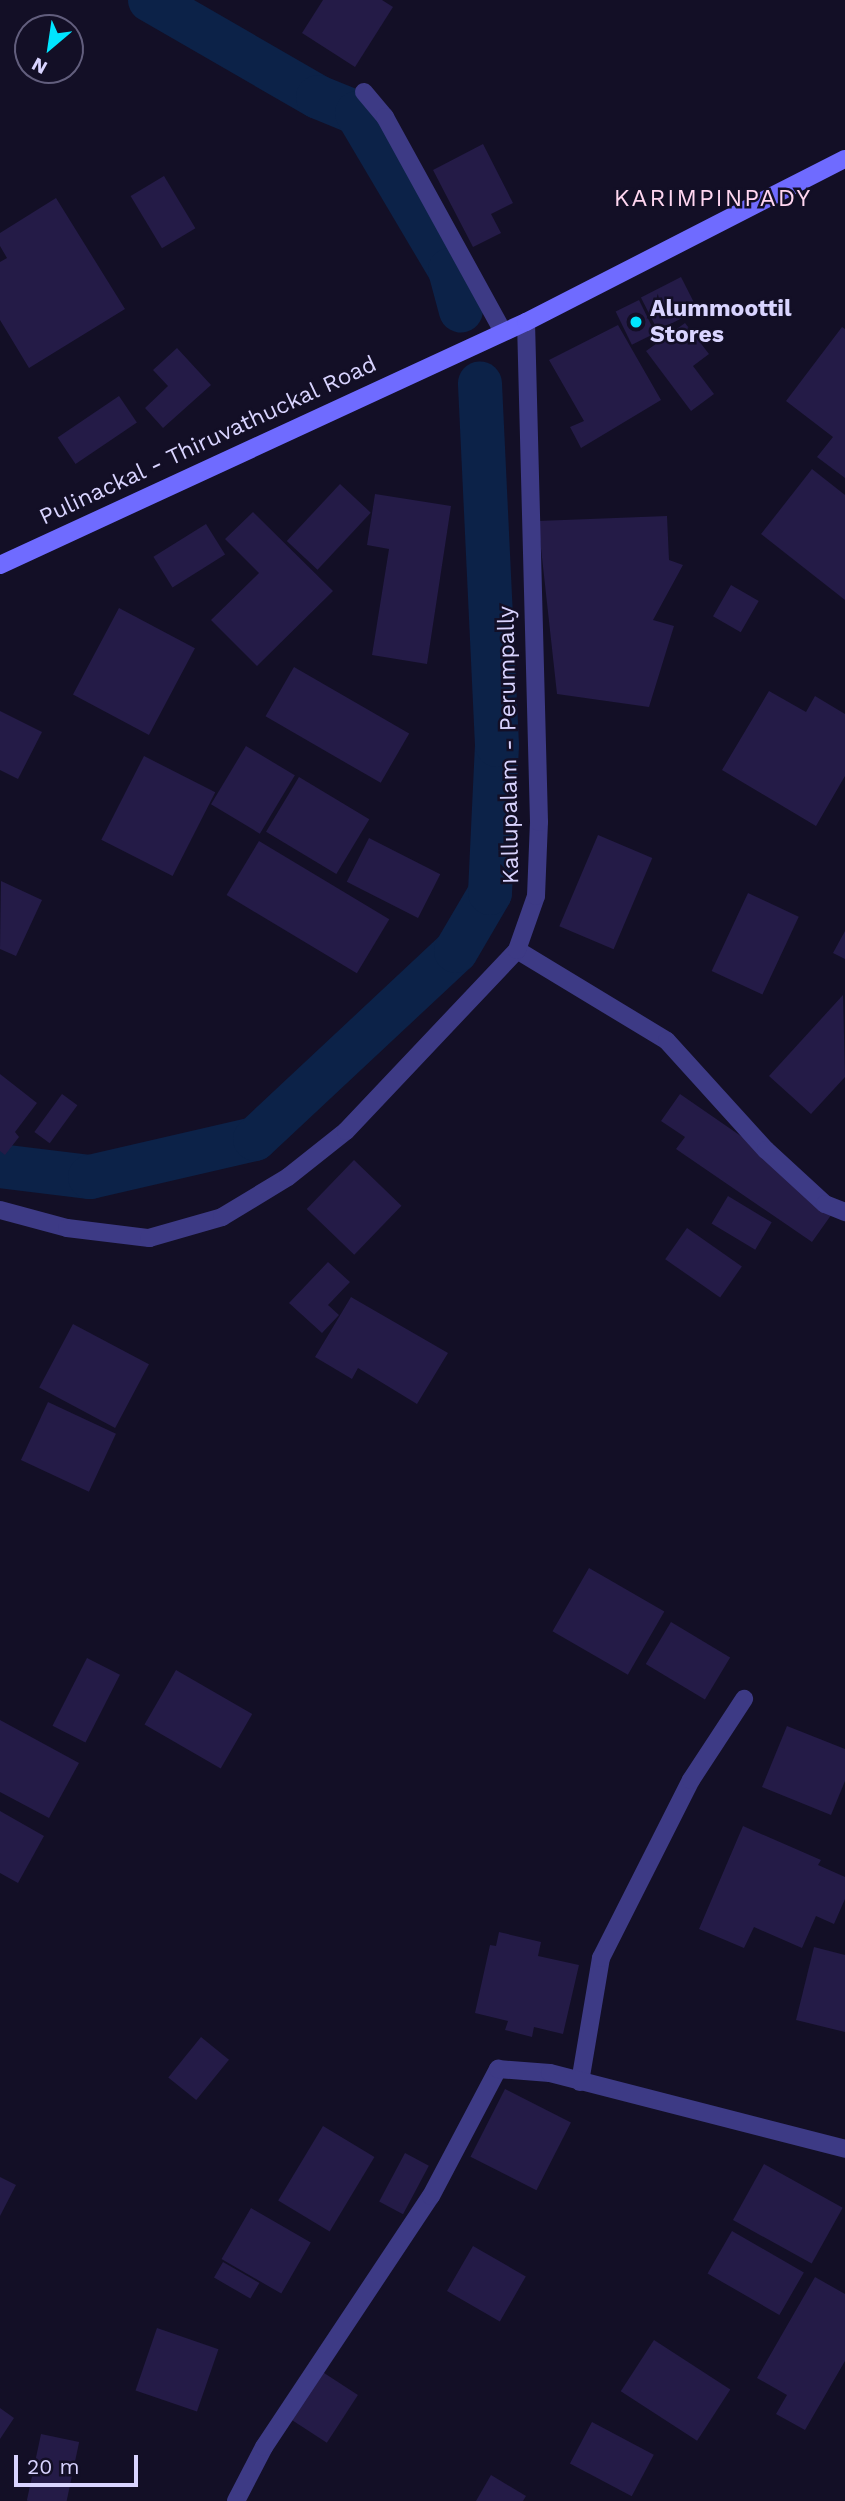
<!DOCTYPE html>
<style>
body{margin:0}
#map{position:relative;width:845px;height:2501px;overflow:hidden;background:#130f26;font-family:"Work Sans",sans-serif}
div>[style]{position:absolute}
.canal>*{height:44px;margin:-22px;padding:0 22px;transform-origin:22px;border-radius:22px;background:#0c2248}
.building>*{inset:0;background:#241b47;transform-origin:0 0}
.minor>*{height:18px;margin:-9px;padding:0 9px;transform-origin:9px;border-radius:9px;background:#3d3a85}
.secondary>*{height:18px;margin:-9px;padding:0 9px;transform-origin:9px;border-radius:9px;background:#6f6bff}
.dots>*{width:19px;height:19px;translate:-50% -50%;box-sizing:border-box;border:4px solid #130f26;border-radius:50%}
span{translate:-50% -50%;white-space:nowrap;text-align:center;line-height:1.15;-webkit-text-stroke:5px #130f26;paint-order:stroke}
.poi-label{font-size:23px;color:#d9d4ff;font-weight:700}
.left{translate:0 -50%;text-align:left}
.street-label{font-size:23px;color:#d9d4ff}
.neighbourhood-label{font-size:24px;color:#ffd6f0;letter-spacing:2px}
.north{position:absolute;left:14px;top:14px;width:70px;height:70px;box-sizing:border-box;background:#130f26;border:2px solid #625e7d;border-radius:50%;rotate:209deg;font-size:19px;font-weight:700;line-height:28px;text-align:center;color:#d9d4ff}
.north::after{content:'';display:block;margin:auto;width:24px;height:32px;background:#00e5ff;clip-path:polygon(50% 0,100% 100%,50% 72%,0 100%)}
.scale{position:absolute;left:14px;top:2455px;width:124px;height:32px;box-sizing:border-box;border:4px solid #d9d4ff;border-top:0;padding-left:9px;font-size:21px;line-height:24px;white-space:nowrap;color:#d9d4ff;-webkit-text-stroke:5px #130f26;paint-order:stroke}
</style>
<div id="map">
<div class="canal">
<div style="left:150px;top:0;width:194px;rotate:30deg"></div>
<div style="left:318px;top:97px;width:42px;rotate:22.3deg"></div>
<div style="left:357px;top:113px;width:182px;rotate:59.4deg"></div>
<div style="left:450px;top:270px;width:42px;rotate:75deg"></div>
<div style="left:0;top:1166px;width:91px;rotate:7deg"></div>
<div style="left:90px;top:1177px;width:169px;rotate:-13deg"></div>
<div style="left:255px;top:1139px;width:275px;rotate:-43.1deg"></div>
<div style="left:456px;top:951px;width:67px;rotate:-59.6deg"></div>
<div style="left:490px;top:893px;width:148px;rotate:-87.3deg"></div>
<div style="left:497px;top:745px;width:362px;rotate:-92.7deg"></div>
</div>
<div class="building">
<div style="clip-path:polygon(323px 0,382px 0,393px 7px,355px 67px,302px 33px)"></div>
<div style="clip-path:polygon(483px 144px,513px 203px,491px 214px,501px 233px,473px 247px,433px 170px)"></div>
<div style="left:164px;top:176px;width:61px;height:39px;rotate:59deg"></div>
<div style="clip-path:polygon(56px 198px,125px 309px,29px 368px,0 320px,0 262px,7px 258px,0 246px,0 233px)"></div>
<div style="left:681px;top:277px;width:37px;height:45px;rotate:63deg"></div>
<div style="left:639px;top:300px;width:37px;height:26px;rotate:64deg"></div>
<div style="clip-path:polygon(685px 323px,709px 354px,693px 366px,714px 394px,691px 411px,646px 351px)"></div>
<div style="clip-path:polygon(618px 325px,661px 400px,581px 448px,570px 427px,584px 421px,549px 360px)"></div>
<div style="clip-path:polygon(842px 327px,845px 329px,845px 478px,817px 457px,833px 437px,786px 401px)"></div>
<div style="clip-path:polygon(177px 348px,211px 385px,163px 428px,145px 408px,168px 386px,153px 370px)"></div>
<div style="left:119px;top:396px;width:32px;height:74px;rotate:56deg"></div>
<div style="clip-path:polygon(812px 469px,845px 495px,845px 600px,761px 534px)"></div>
<div style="left:340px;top:484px;width:42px;height:78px;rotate:43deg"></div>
<div style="clip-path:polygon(375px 494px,451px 506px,427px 664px,372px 655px,389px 549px,367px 545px)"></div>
<div style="clip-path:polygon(253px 512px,333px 591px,257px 666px,211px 620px,259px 573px,225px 539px)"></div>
<div style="clip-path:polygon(667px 516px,669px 560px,683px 565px,653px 620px,674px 626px,649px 707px,557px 694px,538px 521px)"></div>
<div style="left:206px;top:524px;width:36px;height:62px;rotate:58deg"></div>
<div style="left:731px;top:585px;width:32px;height:36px;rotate:30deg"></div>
<div style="left:119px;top:608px;width:86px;height:98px;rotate:28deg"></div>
<div style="left:294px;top:667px;width:133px;height:57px;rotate:30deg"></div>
<div style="clip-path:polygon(769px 691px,806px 712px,815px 696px,845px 714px,845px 776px,816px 826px,722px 770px)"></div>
<div style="clip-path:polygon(0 711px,42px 732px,18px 779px,0 770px)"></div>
<div style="left:246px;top:746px;width:57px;height:68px;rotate:31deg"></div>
<div style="left:144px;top:756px;width:80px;height:94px;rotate:27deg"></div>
<div style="left:299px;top:777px;width:82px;height:64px;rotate:31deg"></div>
<div style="left:598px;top:835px;width:59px;height:99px;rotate:23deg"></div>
<div style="left:369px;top:838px;width:80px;height:49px;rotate:27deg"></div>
<div style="left:259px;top:841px;width:152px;height:63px;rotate:31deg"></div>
<div style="clip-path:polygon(1px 881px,42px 900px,16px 956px,0 949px)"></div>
<div style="left:748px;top:893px;width:56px;height:86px;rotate:25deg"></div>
<div style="clip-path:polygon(845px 931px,845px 959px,833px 953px)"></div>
<div style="clip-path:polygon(843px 995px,845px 1077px,811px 1114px,769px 1076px)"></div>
<div style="clip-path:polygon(0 1074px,37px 1103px,15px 1132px,19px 1137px,5px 1155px,0 1151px)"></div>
<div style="left:62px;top:1094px;width:19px;height:47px;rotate:36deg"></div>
<div style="clip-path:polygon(680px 1094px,839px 1204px,812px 1242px,676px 1149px,685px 1137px,661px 1121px)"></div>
<div style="left:354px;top:1160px;width:66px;height:68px;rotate:44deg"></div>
<div style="left:728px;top:1196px;width:51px;height:32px;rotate:31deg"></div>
<div style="left:687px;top:1228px;width:67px;height:38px;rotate:35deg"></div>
<div style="clip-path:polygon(328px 1262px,350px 1282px,328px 1305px,339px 1315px,322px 1333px,289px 1303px)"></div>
<div style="clip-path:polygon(351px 1297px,448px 1353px,417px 1404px,358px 1368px,352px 1379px,315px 1357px)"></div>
<div style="left:73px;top:1324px;width:86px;height:72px;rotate:28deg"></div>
<div style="left:48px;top:1402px;width:75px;height:64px;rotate:25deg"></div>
<div style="left:589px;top:1568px;width:87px;height:73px;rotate:30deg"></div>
<div style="left:671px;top:1622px;width:69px;height:49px;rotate:31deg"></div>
<div style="left:87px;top:1658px;width:37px;height:76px;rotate:27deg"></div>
<div style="left:176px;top:1670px;width:88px;height:63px;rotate:30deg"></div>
<div style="clip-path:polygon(0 1720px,79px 1763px,49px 1818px,0 1792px)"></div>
<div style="clip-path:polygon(787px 1726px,845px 1749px,845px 1781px,831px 1815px,762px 1787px)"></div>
<div style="clip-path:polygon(0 1811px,44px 1836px,18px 1883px,0 1873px)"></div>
<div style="clip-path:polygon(743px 1826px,821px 1860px,818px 1865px,845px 1877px,845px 1899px,834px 1924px,816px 1916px,802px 1948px,754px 1927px,744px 1948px,699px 1929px)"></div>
<div style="clip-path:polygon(499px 1932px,541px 1942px,538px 1956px,579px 1965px,563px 2034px,534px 2027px,532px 2037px,505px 2030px,508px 2021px,475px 2013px,490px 1945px,496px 1946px)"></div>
<div style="clip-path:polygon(814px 1947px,845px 1955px,845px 2032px,796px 2020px)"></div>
<div style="left:201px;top:2037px;width:36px;height:52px;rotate:39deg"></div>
<div style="left:505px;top:2089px;width:74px;height:76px;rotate:27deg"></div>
<div style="left:323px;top:2126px;width:60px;height:87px;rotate:31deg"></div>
<div style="left:405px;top:2153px;width:27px;height:55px;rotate:28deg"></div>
<div style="left:764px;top:2164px;width:90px;height:64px;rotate:29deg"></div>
<div style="clip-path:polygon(0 2177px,16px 2185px,0 2216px)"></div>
<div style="left:251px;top:2208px;width:69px;height:59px;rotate:30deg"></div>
<div style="left:732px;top:2231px;width:83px;height:49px;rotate:30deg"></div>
<div style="left:473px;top:2246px;width:61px;height:52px;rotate:30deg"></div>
<div style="left:223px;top:2262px;width:42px;height:18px;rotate:30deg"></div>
<div style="clip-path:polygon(815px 2277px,845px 2294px,845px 2361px,805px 2430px,776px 2414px,787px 2395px,757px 2378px)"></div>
<div style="left:157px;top:2328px;width:65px;height:66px;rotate:19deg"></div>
<div style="left:654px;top:2340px;width:91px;height:61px;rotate:33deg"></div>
<div style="left:321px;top:2371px;width:44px;height:57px;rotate:33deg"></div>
<div style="clip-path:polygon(0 2408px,14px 2418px,0 2439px)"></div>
<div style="left:592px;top:2422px;width:70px;height:47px;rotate:28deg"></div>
<div style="left:41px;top:2434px;width:39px;height:68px;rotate:12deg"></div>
<div style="clip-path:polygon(491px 2475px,526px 2496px,523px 2501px,476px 2501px)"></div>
</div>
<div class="minor">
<div style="left:364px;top:92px;width:33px;rotate:50deg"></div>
<div style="left:385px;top:117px;width:245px;rotate:61.2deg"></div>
<div style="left:517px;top:950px;width:175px;rotate:31.2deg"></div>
<div style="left:667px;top:1041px;width:147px;rotate:47.8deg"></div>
<div style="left:766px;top:1150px;width:80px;rotate:42.5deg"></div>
<div style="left:825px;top:1204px;width:22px;rotate:22deg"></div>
<div style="left:0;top:1210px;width:69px;rotate:15deg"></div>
<div style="left:67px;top:1228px;width:83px;rotate:7deg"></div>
<div style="left:149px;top:1238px;width:76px;rotate:-16deg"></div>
<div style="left:222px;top:1217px;width:77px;rotate:-31.2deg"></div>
<div style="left:288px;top:1177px;width:74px;rotate:-38.4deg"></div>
<div style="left:346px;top:1131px;width:249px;rotate:-46.6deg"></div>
<div style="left:517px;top:950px;width:57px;rotate:-70.6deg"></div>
<div style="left:536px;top:896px;width:74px;rotate:-87.7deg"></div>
<div style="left:539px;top:822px;width:500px;rotate:-91.49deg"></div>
<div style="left:580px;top:2082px;width:126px;rotate:-80.4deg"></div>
<div style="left:601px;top:1958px;width:199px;rotate:-63.2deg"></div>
<div style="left:691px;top:1780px;width:97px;rotate:-56.8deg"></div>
<div style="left:236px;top:2501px;width:61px;rotate:-62.6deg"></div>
<div style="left:264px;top:2447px;width:301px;rotate:-56.4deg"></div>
<div style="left:431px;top:2196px;width:144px;rotate:-62.2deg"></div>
<div style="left:498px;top:2069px;width:52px;rotate:4.4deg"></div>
<div style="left:550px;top:2073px;width:305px;rotate:14.4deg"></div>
</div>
<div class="secondary">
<div style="left:0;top:565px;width:579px;rotate:-24.8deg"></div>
<div style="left:526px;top:322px;width:358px;rotate:-27.1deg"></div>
</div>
<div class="dots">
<div style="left:636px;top:322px;background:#00e5ff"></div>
</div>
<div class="poi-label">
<span class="left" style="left:650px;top:322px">Alummoottil<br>Stores</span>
</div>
<div class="street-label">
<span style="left:208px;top:441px;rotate:-25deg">Pulinackal - Thiruvathuckal Road</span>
<span style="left:509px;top:745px;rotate:-91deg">Kallupalam - Perumpally</span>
</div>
<div class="neighbourhood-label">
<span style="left:713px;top:199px">KARIMPINPADY</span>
</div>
<div class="north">N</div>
<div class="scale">20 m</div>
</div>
